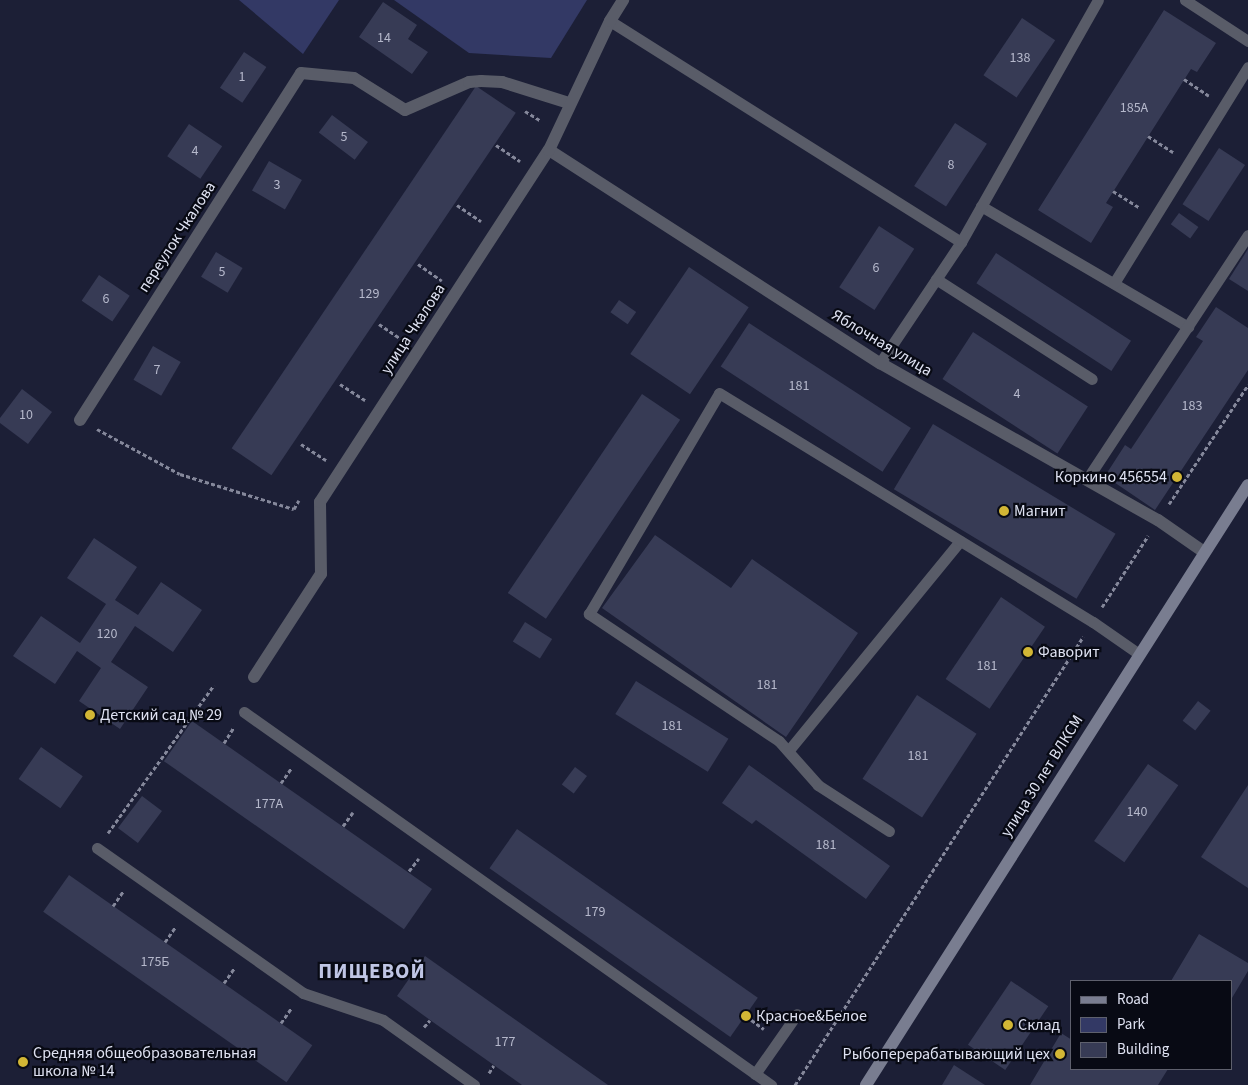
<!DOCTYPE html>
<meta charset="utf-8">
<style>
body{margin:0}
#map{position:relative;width:1248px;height:1085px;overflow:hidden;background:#1c1f36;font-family:"Source Sans 3",sans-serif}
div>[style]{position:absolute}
.green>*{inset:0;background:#333965}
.building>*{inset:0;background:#373b55;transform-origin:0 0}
.path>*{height:3px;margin-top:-1.5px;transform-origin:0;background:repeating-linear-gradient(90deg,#85889b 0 4px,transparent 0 6.5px)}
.lane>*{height:11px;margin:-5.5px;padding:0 5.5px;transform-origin:5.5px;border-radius:5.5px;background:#595c68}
.street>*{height:12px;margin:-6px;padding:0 6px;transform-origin:6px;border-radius:6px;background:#595c68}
.secondary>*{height:12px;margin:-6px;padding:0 6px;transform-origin:6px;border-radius:6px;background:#797d90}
.dots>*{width:14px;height:14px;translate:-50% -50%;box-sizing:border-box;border:2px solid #080a14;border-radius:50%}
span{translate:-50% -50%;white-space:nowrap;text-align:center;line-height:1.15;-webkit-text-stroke:4.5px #080a14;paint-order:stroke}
.number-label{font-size:14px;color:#b5b8cb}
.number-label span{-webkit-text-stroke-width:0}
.street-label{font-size:16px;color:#dfe2f2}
.poi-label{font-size:16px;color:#dfe2f2}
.right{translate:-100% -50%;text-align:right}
.left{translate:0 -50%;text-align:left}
.district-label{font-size:21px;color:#bfc5e4;font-weight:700;letter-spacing:1px}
.legend{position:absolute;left:1070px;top:980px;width:162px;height:90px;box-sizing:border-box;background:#080a14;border:1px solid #5e606d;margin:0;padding:6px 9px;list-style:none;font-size:15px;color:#dfe2f2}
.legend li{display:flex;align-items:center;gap:10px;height:25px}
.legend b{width:25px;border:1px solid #5e606d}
</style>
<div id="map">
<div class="green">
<div style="clip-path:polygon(239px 0,339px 0,303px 54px)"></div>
<div style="clip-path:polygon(394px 0,587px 0,551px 58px,469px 53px)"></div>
</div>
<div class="building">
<div style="clip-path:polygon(383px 2px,417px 25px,408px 39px,428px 52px,412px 74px,359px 37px)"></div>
<div style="clip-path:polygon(1164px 10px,1216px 43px,1197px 72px,1191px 69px,1106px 203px,1113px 207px,1091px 243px,1038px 210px)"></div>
<div style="left:1022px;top:18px;width:40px;height:69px;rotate:34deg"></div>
<div style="left:244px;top:52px;width:27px;height:43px;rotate:34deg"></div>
<div style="left:476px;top:86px;width:48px;height:437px;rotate:34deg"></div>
<div style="left:332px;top:115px;width:45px;height:22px;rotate:37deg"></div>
<div style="left:955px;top:123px;width:38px;height:75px;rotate:33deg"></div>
<div style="left:189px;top:124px;width:40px;height:39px;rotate:34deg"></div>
<div style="left:1219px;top:148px;width:31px;height:67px;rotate:33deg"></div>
<div style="left:269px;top:161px;width:38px;height:34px;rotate:30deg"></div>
<div style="left:1179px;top:213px;width:24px;height:14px;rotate:36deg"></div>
<div style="left:879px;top:226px;width:42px;height:73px;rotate:33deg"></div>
<div style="clip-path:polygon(1248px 249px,1248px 291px,1229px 279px)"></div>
<div style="left:216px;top:252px;width:31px;height:29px;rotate:31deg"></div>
<div style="left:996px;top:253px;width:161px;height:36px;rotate:33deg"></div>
<div style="left:689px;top:267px;width:72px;height:105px;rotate:34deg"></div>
<div style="left:99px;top:275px;width:37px;height:31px;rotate:34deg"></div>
<div style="left:619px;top:300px;width:21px;height:15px;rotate:35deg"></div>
<div style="clip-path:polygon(1216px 307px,1248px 328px,1248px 370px,1155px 510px,1105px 476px,1125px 445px,1131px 449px,1203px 341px,1196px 337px)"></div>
<div style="left:749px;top:323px;width:193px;height:52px;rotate:33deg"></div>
<div style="left:973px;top:332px;width:137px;height:56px;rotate:33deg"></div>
<div style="left:153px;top:346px;width:32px;height:39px;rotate:30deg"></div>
<div style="clip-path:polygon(22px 389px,52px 412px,28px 444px,0 423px,0 418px)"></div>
<div style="left:642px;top:394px;width:46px;height:240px;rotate:34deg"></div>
<div style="left:933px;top:424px;width:213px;height:76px;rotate:31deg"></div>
<div style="clip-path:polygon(655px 535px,731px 588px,752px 559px,858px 633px,786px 737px,602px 608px)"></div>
<div style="clip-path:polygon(94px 538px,137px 567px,115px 600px,138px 615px,161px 582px,202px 610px,173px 652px,135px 626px,111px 662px,148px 687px,120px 729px,79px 701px,101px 668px,77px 651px,55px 684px,13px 656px,41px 616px,80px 643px,106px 604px,67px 578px)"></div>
<div style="left:1001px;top:597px;width:53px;height:99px;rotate:34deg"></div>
<div style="left:525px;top:622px;width:32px;height:23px;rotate:32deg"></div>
<div style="left:636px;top:681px;width:109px;height:39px;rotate:32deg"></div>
<div style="left:917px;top:695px;width:71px;height:100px;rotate:33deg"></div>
<div style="left:1198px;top:701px;width:16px;height:25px;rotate:38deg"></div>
<div style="left:192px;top:721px;width:293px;height:49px;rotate:35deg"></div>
<div style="left:41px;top:747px;width:51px;height:39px;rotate:35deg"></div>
<div style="left:1148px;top:764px;width:37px;height:94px;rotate:35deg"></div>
<div style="clip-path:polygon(749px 765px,890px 866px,866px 899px,756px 820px,752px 824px,722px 803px)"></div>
<div style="left:575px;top:767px;width:15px;height:22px;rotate:37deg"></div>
<div style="clip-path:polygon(1248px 785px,1248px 888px,1201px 857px)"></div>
<div style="left:142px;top:796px;width:25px;height:40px;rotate:37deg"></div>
<div style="left:517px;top:829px;width:294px;height:48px;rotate:35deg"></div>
<div style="left:69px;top:875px;width:297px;height:45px;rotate:35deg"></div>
<div style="clip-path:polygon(1199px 934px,1248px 963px,1248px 971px,1232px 998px,1232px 981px,1171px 981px)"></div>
<div style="clip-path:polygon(425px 956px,608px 1085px,522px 1085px,430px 1020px,397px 996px)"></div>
<div style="left:1011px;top:981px;width:45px;height:77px;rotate:34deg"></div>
<div style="clip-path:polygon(1061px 1033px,1072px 1040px,1072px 1069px,1168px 1069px,1158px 1085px,1030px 1085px)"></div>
<div style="clip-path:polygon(954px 1065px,985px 1085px,942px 1085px)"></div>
</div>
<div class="path">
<div style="left:1184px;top:79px;width:30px;rotate:34deg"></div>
<div style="left:525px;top:111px;width:19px;rotate:32deg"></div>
<div style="left:1148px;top:136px;width:30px;rotate:33deg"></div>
<div style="left:496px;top:145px;width:29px;rotate:34deg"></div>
<div style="left:1113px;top:191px;width:32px;rotate:32deg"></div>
<div style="left:457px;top:205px;width:29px;rotate:34deg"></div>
<div style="left:418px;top:264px;width:29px;rotate:35deg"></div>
<div style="left:379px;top:324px;width:29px;rotate:34deg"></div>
<div style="left:340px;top:384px;width:30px;rotate:33deg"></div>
<div style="left:97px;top:429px;width:94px;rotate:28.5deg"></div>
<div style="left:180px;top:474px;width:119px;rotate:17.1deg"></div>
<div style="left:294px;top:509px;width:10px;rotate:-61deg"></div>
<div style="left:301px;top:444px;width:30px;rotate:33deg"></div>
<div style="left:1169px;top:504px;width:143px;rotate:-56.4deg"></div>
<div style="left:1102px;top:607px;width:85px;rotate:-57.1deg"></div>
<div style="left:224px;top:743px;width:19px;rotate:-58deg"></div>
<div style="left:281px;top:783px;width:19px;rotate:-55deg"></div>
<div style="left:343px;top:826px;width:17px;rotate:-54deg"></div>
<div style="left:108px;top:833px;width:182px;rotate:-54.4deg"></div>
<div style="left:409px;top:871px;width:16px;rotate:-52deg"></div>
<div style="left:113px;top:906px;width:19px;rotate:-55deg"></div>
<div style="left:165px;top:942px;width:19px;rotate:-55deg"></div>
<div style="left:224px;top:983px;width:19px;rotate:-55deg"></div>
<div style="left:746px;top:1016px;width:22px;rotate:36deg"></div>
<div style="left:281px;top:1023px;width:19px;rotate:-55deg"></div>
<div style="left:424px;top:1027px;width:9px;rotate:-49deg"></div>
<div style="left:489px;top:1073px;width:9px;rotate:-58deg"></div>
<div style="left:795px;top:1085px;width:533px;rotate:-57.26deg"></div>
</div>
<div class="lane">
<div style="left:1185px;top:0;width:75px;rotate:33.1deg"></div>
<div style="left:610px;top:21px;width:415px;rotate:32.2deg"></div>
<div style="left:981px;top:206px;width:240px;rotate:30.3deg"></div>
<div style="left:936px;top:279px;width:185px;rotate:32.7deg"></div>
<div style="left:1114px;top:283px;width:254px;rotate:-58.2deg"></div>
<div style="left:880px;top:363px;width:146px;rotate:-56.2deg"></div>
<div style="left:961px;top:242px;width:278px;rotate:-60.5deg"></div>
<div style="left:1091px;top:473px;width:285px;rotate:-56.6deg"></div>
<div style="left:244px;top:712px;width:646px;rotate:35.29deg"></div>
<div style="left:789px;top:750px;width:270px;rotate:-50.7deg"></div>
<div style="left:889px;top:831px;width:85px;rotate:-147.1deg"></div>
<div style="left:818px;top:785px;width:59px;rotate:-131.6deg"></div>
<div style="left:779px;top:741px;width:229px;rotate:-146.2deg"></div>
<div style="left:589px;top:614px;width:256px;rotate:-59.5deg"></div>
<div style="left:719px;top:393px;width:439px;rotate:31.5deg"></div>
<div style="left:1093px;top:622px;width:56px;rotate:34.8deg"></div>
<div style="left:97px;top:848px;width:252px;rotate:35.1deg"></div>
<div style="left:303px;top:993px;width:84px;rotate:18.6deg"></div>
<div style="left:383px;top:1020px;width:112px;rotate:35.5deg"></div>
<div style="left:755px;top:1074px;width:73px;rotate:-55deg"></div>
</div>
<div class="street">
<div style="left:549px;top:150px;width:394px;rotate:32.8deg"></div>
<div style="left:880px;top:363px;width:319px;rotate:29.5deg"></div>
<div style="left:1158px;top:520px;width:56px;rotate:34.8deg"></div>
<div style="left:80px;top:420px;width:411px;rotate:-57.5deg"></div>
<div style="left:301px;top:73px;width:53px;rotate:5.4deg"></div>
<div style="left:354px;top:78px;width:60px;rotate:32.1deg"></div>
<div style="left:405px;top:110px;width:70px;rotate:-23.6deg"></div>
<div style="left:469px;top:82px;width:12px;rotate:-5deg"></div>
<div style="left:481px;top:81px;width:21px;rotate:3deg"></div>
<div style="left:502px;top:82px;width:70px;rotate:17.4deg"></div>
<div style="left:254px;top:677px;width:123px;rotate:-57deg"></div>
<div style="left:321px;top:574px;width:72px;rotate:-90.8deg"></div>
<div style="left:320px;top:502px;width:420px;rotate:-57deg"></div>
<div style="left:549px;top:150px;width:143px;rotate:-64.7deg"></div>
<div style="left:610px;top:21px;width:25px;rotate:-58deg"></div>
</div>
<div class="secondary">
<div style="left:866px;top:1085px;width:711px;rotate:-57.52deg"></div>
</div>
<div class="dots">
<div style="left:1177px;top:477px;background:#d2b635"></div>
<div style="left:1004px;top:511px;background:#d2b635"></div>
<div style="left:1028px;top:652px;background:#d2b635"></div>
<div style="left:90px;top:715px;background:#d2b635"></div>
<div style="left:746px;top:1016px;background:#d2b635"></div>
<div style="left:1008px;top:1025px;background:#d2b635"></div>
<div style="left:1060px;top:1054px;background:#d2b635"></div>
<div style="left:23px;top:1062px;background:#d2b635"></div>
</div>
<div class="number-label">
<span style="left:384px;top:38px">14</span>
<span style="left:1020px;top:58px">138</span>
<span style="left:242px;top:77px">1</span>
<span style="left:1134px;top:108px">185А</span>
<span style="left:344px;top:137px">5</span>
<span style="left:195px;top:151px">4</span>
<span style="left:951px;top:165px">8</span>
<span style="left:277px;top:185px">3</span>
<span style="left:876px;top:268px">6</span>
<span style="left:222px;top:272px">5</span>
<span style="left:369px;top:294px">129</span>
<span style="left:106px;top:299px">6</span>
<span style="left:157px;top:370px">7</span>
<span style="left:799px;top:386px">181</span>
<span style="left:1017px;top:394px">4</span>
<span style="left:1192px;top:406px">183</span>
<span style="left:26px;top:415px">10</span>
<span style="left:107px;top:634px">120</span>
<span style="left:987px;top:666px">181</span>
<span style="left:767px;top:685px">181</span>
<span style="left:672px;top:726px">181</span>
<span style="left:918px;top:756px">181</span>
<span style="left:269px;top:804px">177А</span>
<span style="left:1137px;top:812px">140</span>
<span style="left:826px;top:845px">181</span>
<span style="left:595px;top:912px">179</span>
<span style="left:155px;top:962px">175Б</span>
<span style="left:505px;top:1042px">177</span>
</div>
<div class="street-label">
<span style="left:177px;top:237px;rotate:-57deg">переулок Чкалова</span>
<span style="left:413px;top:329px;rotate:-57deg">улица Чкалова</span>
<span style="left:882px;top:343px;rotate:31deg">Яблочная улица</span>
<span style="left:1042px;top:776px;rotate:-58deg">улица 30 лет ВЛКСМ</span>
</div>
<div class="poi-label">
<span class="right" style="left:1167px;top:477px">Коркино 456554</span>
<span class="left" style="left:1014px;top:511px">Магнит</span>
<span class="left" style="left:1038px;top:652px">Фаворит</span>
<span class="left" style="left:100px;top:715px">Детский сад № 29</span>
<span class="left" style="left:756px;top:1016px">Красное&amp;Белое</span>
<span class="left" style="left:1018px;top:1025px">Склад</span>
<span class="left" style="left:33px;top:1062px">Средняя общеобразовательная<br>школа № 14</span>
<span class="right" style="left:1050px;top:1054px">Рыбоперерабатывающий цех</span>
</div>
<div class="district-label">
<span style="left:372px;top:971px">ПИЩЕВОЙ</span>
</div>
<ul class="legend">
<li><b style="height:6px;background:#797d90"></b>Road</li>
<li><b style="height:14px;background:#333965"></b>Park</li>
<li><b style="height:14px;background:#373b55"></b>Building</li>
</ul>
</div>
